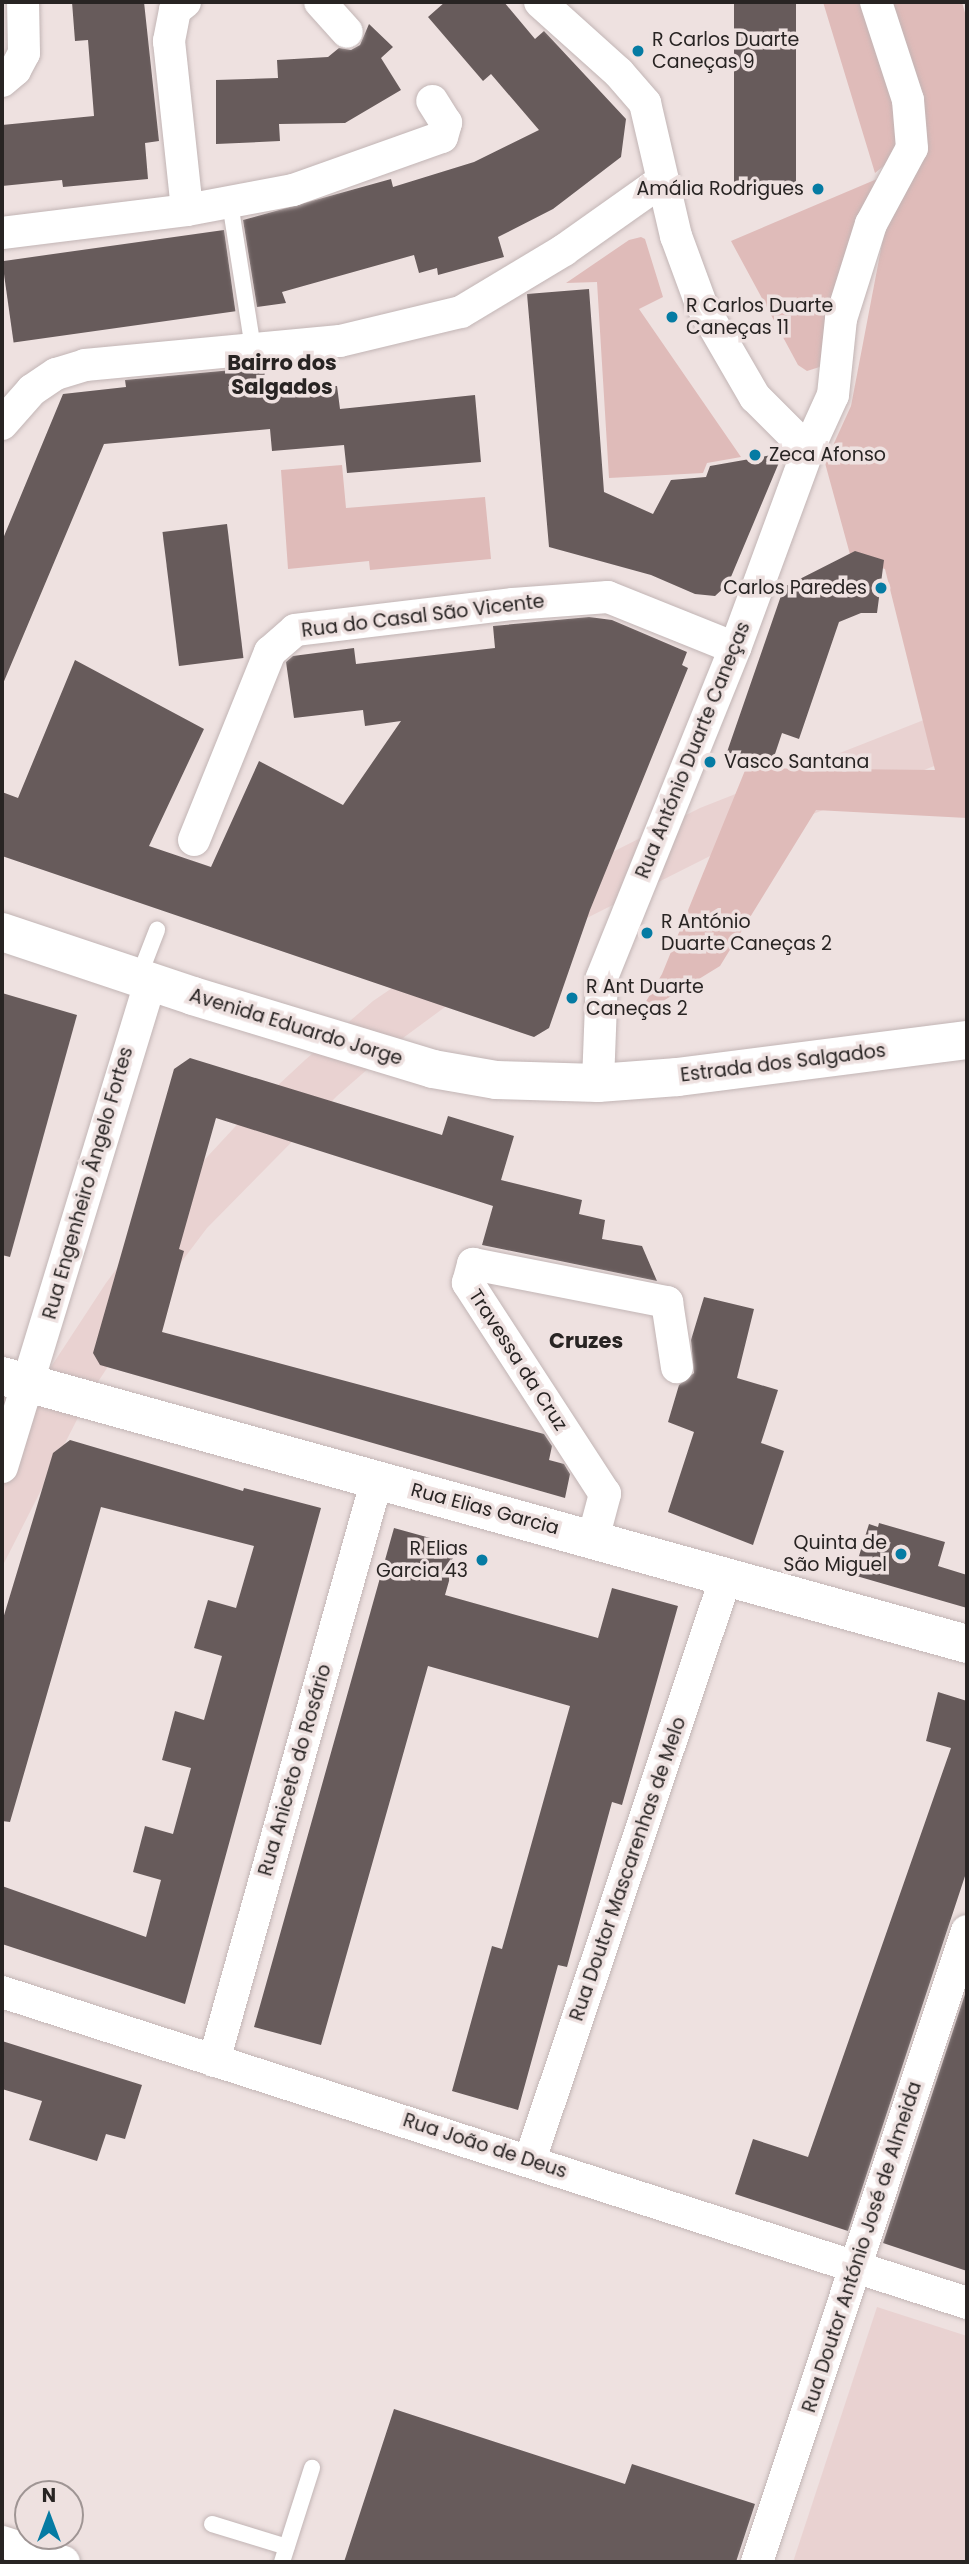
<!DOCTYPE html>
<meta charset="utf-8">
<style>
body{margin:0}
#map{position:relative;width:969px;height:2564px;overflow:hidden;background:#eee1e0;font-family:Poppins,sans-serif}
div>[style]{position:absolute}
.built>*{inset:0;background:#e9d2d1}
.green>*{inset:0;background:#dfbbb9}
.building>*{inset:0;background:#675b5b;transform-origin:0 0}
.roads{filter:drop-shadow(0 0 2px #c2b5b5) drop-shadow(0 0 2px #c2b5b5)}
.service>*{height:16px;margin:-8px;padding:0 8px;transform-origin:8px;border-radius:8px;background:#fff}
.minor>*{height:32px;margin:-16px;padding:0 16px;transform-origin:16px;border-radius:16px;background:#fff}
.secondary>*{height:38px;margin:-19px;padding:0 19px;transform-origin:19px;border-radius:19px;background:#fff}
.dots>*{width:19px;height:19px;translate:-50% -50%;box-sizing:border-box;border:4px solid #eee1e0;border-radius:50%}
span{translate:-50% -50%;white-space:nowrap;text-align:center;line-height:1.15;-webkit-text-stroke:7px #eee1e0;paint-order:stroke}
.poi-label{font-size:19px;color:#282423}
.left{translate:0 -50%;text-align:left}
.right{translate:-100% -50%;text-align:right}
.street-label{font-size:19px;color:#282423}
.neighbourhood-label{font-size:21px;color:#282423;font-weight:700}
.frame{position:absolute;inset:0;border:4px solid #282423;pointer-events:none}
.north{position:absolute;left:14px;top:2480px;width:70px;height:70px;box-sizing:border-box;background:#eee1e0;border:2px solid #9f9594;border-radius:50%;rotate:0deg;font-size:19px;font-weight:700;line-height:28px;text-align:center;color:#282423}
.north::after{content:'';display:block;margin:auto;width:24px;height:32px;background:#057ba3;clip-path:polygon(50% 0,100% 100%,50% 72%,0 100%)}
</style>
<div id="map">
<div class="built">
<div style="clip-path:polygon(967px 703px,967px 753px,720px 851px,559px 932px,483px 979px,403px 1038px,337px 1096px,207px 1228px,145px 1310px,90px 1394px,2px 1567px,2px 1456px,49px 1370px,106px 1283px,170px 1197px,246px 1115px,305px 1060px,373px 1001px,535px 891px,700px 808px)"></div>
<div style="clip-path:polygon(877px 2307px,967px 2336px,967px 2562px,793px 2562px)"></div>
</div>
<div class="green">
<div style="clip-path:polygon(823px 2px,962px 2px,967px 20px,967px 818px,816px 810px,720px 966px,637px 1017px,662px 974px,746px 768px,935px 770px,885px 569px,851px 558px,825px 463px,851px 406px,889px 207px,918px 138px,875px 173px)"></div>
<div style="clip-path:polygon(877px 179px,835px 313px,829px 364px,807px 371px,798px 365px,731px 241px)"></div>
<div style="clip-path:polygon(641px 237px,645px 239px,663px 297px,639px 309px,741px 457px,707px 463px,703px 473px,609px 478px,597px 282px,566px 283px,629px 240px)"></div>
<div style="clip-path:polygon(342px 465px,346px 508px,485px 497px,491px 559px,370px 570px,369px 561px,288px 569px,281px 470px)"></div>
</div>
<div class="building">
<div style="clip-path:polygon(72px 2px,144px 2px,159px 141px,145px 143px,148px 179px,63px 187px,62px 180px,2px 186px,2px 125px,94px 116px,88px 40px,75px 41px)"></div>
<div style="clip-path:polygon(445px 2px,504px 2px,535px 39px,544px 31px,626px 119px,621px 157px,553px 209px,498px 237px,504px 257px,438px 275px,437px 268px,419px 273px,414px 255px,282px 292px,286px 303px,257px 307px,243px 220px,391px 179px,393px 187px,474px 162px,539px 130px,491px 74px,483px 81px,428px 17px)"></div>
<div style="left:734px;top:2px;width:62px;height:193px"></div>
<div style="clip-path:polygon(369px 24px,393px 47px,381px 58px,401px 90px,345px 123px,279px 124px,280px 141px,216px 144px,216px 80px,278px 78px,277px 60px,328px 57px,339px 48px,351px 50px,360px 45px)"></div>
<div style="left:224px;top:230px;width:82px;height:224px;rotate:82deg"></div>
<div style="clip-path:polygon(589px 289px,604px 492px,653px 514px,671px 480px,706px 477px,710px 466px,783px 453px,728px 584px,715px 596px,695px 594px,651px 575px,549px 547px,527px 294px)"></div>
<div style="clip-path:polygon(264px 367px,266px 392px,337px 386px,340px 409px,475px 395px,481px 462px,347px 473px,344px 445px,272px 451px,270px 429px,104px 444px,2px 686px,2px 541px,63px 394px,126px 387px,125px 380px)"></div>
<div style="left:227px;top:524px;width:135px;height:65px;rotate:83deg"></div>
<div style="clip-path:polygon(855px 551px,884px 560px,877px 613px,861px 613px,839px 622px,799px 739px,782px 733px,771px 766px,727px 752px,784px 587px)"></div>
<div style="clip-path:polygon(589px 617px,612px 620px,687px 652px,682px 665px,688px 668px,590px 910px,549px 1028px,534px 1037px,2px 856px,2px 792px,18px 798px,75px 660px,204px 729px,149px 846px,211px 867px,259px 761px,343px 805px,401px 721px,365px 726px,363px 710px,294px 718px,286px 662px,293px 656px,354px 648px,356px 664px,495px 648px,493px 626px)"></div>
<div style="clip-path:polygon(2px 993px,77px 1015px,10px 1257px,2px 1255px)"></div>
<div style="clip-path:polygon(190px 1058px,442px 1135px,448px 1116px,514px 1136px,501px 1180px,582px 1200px,579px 1214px,605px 1220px,602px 1239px,642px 1246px,657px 1281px,482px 1245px,493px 1206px,216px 1118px,179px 1249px,184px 1251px,162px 1332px,544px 1434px,552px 1446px,549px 1460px,564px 1464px,570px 1474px,565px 1498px,100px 1365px,93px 1353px,174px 1069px)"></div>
<div style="clip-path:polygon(704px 1297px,754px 1309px,737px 1378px,778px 1390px,761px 1443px,784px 1451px,753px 1545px,668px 1512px,694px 1432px,668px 1422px,679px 1385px,694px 1373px,691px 1340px)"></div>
<div style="clip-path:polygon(70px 1440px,243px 1491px,244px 1488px,321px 1508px,185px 2004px,2px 1944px,2px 1886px,146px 1937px,161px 1880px,133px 1872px,145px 1826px,173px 1834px,191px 1768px,162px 1760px,175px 1711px,204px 1720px,222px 1656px,194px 1648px,208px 1600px,236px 1608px,254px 1546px,101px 1507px,10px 1822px,2px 1821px,2px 1622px,53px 1453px)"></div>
<div style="clip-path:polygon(879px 1523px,945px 1542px,938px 1566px,967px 1575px,967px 1608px,853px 1575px,869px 1524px,878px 1527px)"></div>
<div style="clip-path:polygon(394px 1528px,459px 1546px,445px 1595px,598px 1638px,612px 1588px,678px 1606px,622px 1805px,612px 1802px,567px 1967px,558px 1965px,518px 2110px,452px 2091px,492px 1946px,502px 1949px,570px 1706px,428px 1666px,321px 2045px,254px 2027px)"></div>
<div style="clip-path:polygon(938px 1692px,967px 1701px,967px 1870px,848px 2231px,735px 2194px,753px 2139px,808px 2157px,951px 1748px,926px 1741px)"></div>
<div style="clip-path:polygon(967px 1988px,967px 2271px,883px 2243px)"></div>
<div style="clip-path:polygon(2px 2041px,142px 2085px,125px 2139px,106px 2134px,97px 2161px,29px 2140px,42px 2101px,2px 2089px)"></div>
<div style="clip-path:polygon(394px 2409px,625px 2484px,632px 2464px,755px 2504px,736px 2562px,344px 2562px)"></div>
</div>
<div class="roads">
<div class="service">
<div style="left:230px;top:203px;width:148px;rotate:81deg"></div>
<div style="left:138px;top:979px;width:53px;rotate:-68.8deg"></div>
<div style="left:212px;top:2524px;width:78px;rotate:17deg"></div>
<div style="left:282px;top:2562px;width:99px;rotate:-72.3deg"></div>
</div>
<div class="minor">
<div style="left:185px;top:2px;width:13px;rotate:141deg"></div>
<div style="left:175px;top:10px;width:32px;rotate:101deg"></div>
<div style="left:169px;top:41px;width:170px;rotate:83.9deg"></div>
<div style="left:320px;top:2px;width:40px;rotate:48deg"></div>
<div style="left:540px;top:2px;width:106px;rotate:41.9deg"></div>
<div style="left:619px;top:73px;width:40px;rotate:49deg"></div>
<div style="left:645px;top:103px;width:137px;rotate:76.9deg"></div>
<div style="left:676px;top:236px;width:72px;rotate:69.8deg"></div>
<div style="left:701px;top:304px;width:108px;rotate:59.9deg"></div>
<div style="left:755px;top:397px;width:75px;rotate:45deg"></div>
<div style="left:808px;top:450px;width:211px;rotate:110.2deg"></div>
<div style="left:735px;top:648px;width:356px;rotate:112deg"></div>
<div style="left:602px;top:978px;width:105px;rotate:92.2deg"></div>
<div style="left:2px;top:81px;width:17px;rotate:-40deg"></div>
<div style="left:15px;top:70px;width:19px;rotate:-62deg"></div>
<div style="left:24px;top:53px;width:51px;rotate:-91.1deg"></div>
<div style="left:2px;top:233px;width:186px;rotate:-7.1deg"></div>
<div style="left:187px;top:210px;width:108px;rotate:-10.7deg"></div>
<div style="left:293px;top:190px;width:158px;rotate:-19.6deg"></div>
<div style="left:442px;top:137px;width:15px;rotate:-74deg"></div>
<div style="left:446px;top:123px;width:26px;rotate:-122deg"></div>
<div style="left:2px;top:424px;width:45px;rotate:-48.6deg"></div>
<div style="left:32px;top:390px;width:29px;rotate:-34deg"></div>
<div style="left:56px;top:374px;width:30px;rotate:-17deg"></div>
<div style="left:85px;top:365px;width:256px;rotate:-5.4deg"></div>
<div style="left:340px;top:341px;width:124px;rotate:-13.5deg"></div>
<div style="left:461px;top:312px;width:120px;rotate:-31deg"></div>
<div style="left:564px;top:250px;width:121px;rotate:-35.3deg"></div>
<div style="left:808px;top:450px;width:60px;rotate:-65.6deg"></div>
<div style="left:833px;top:395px;width:76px;rotate:-84deg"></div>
<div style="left:841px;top:319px;width:100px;rotate:-72.5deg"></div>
<div style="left:871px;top:224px;width:86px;rotate:-61.7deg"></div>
<div style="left:912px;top:148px;width:48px;rotate:-94.8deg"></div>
<div style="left:908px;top:100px;width:103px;rotate:-108.1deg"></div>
<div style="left:194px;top:840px;width:203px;rotate:-68deg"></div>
<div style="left:270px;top:652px;width:33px;rotate:-41deg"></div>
<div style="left:295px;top:630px;width:220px;rotate:-6.8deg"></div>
<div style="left:513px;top:604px;width:95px;rotate:-4.2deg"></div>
<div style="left:608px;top:597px;width:137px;rotate:21.9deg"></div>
<div style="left:2px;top:1467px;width:506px;rotate:-73deg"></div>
<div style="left:593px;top:1539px;width:47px;rotate:-75.1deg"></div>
<div style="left:605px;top:1494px;width:252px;rotate:-123deg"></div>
<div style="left:468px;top:1283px;width:20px;rotate:-75deg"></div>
<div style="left:473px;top:1264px;width:198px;rotate:11.1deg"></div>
<div style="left:667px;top:1302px;width:66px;rotate:81.3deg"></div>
<div style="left:2px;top:1992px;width:1014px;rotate:17.86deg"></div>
<div style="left:214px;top:2061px;width:604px;rotate:-74.35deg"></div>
<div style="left:530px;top:2160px;width:615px;rotate:-71.42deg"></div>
<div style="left:2px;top:2542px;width:65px;rotate:17.9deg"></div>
<div style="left:757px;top:2562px;width:665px;rotate:-71.59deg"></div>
</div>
<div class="secondary">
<div style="left:2px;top:932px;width:201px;rotate:18.5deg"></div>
<div style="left:193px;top:996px;width:251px;rotate:16.9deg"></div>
<div style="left:433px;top:1069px;width:64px;rotate:9.9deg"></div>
<div style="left:496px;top:1080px;width:102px;rotate:1.7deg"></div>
<div style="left:598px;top:1083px;width:80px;rotate:-4.3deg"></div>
<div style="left:678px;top:1077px;width:291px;rotate:-7.3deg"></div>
<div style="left:2px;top:1376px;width:1002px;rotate:15.52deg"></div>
</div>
</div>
<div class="dots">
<div style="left:638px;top:51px;background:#057ba3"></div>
<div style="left:818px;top:189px;background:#057ba3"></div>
<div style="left:672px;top:317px;background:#057ba3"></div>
<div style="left:755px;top:455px;background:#057ba3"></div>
<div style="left:881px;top:588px;background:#057ba3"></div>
<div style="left:710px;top:762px;background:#057ba3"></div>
<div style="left:647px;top:933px;background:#057ba3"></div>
<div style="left:572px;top:998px;background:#057ba3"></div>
<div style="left:901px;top:1554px;background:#057ba3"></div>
<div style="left:482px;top:1560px;background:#057ba3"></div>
</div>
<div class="poi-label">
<span class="left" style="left:652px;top:51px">R Carlos Duarte<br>Caneças 9</span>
<span class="right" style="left:804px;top:189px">Amália Rodrigues</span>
<span class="left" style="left:686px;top:317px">R Carlos Duarte<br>Caneças 11</span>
<span class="left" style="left:769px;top:455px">Zeca Afonso</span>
<span class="right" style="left:867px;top:588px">Carlos Paredes</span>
<span class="left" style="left:724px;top:762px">Vasco Santana</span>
<span class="left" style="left:661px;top:933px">R António<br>Duarte Caneças 2</span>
<span class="left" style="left:586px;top:998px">R Ant Duarte<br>Caneças 2</span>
<span class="right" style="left:887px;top:1554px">Quinta de<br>São Miguel</span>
<span class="right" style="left:468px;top:1560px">R Elias<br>Garcia 43</span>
</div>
<div class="street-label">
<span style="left:423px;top:616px;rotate:-7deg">Rua do Casal São Vicente</span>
<span style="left:693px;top:750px;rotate:-68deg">Rua António Duarte Caneças</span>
<span style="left:296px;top:1027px;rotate:17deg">Avenida Eduardo Jorge</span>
<span style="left:783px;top:1063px;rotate:-7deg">Estrada dos Salgados</span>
<span style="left:88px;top:1183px;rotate:-74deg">Rua Engenheiro Ângelo Fortes</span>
<span style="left:518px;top:1360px;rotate:57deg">Travessa da Cruz</span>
<span style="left:485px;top:1509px;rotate:15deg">Rua Elias Garcia</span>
<span style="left:295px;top:1770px;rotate:-74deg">Rua Aniceto do Rosário</span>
<span style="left:628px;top:1869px;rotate:-71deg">Rua Doutor Mascarenhas de Melo</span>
<span style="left:485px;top:2146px;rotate:18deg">Rua João de Deus</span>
<span style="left:862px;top:2247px;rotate:-72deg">Rua Doutor António José de Almeida</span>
</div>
<div class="neighbourhood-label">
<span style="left:282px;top:375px">Bairro dos<br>Salgados</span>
<span style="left:586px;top:1341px">Cruzes</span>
</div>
<div class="frame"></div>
<div class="north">N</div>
</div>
